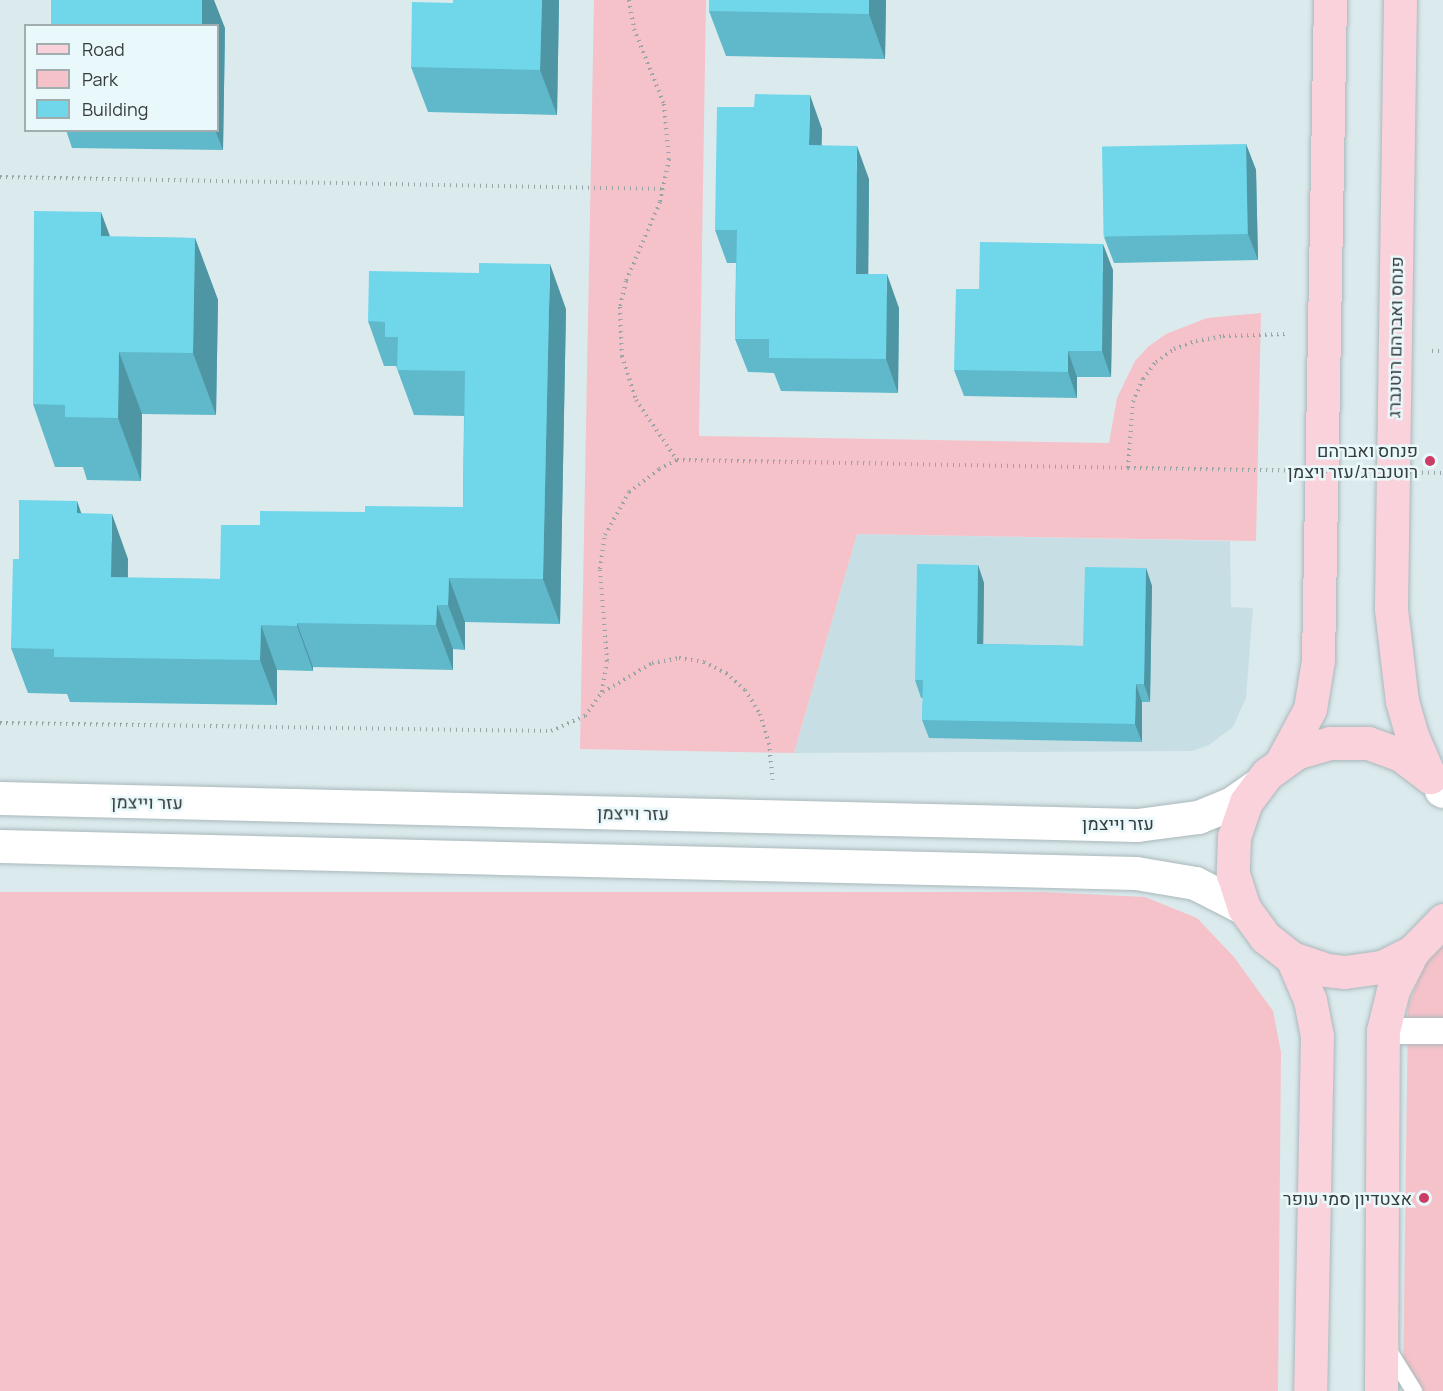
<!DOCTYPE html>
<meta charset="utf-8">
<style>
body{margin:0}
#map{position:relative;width:1443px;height:1391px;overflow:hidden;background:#dbeaed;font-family:Manrope,Heebo,sans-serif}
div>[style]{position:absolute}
.built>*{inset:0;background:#c7dfe4}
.green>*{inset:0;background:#f5c2ca}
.path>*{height:4px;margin-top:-2px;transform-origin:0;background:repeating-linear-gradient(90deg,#98a3a6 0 1.5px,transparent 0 6px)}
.roads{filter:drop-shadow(0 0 2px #aab8bb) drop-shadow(0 0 2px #aab8bb)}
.service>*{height:16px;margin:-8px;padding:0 8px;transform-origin:8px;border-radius:8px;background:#fff}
.pedestrian>*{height:26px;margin:-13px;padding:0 13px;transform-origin:13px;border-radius:13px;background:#fff}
.minor>*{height:33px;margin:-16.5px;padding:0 16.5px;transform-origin:16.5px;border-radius:16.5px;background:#fff}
.secondary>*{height:33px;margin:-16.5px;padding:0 16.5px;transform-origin:16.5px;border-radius:16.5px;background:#fad2db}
.path-bridge>*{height:4px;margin-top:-2px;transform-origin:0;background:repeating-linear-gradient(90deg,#98a3a6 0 1.5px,transparent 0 6px)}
.wall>*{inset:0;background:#60b9ca}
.shaded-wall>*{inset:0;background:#4e96a4}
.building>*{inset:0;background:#70d7eb;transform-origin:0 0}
.dots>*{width:16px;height:16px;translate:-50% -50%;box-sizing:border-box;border:3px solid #e9f8fb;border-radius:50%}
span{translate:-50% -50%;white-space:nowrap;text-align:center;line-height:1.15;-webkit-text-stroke:5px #e9f8fb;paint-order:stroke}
.street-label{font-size:18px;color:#373c3e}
.poi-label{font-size:18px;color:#373c3e}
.right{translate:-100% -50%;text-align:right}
.legend{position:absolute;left:24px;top:24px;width:195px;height:108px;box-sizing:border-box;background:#e9f8fb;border:2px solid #a2adaf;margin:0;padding:8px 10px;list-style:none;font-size:18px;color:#373c3e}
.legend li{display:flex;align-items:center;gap:12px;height:30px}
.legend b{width:30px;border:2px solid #a2adaf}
</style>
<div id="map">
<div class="built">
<div style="clip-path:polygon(857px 534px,1230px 541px,1231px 607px,1253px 608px,1246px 698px,1233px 727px,1209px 745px,1192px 751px,794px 753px)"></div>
</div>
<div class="green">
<div style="clip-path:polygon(594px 0,706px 0,699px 436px,1109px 443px,1117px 398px,1135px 361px,1149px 346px,1166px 334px,1207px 318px,1261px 313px,1256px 541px,857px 534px,794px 753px,580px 749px)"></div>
<div style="clip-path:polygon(0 892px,1042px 892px,1145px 897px,1197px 918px,1234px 957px,1273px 1011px,1281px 1052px,1278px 1391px,0 1391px)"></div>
<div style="clip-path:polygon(1443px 946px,1443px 1391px,1403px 1391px,1408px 1005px,1427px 960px)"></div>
</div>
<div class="path">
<div style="left:629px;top:0;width:29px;rotate:80deg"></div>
<div style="left:634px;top:29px;width:81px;rotate:68.2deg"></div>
<div style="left:664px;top:104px;width:55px;rotate:84.8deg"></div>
<div style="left:669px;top:159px;width:44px;rotate:101.8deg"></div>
<div style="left:660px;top:202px;width:86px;rotate:113.3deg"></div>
<div style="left:626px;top:281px;width:27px;rotate:103deg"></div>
<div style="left:620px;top:307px;width:49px;rotate:87.7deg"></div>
<div style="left:622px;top:356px;width:46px;rotate:72.3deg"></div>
<div style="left:636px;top:400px;width:73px;rotate:55.7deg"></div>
<div style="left:0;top:177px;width:664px;rotate:1.04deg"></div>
<div style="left:1432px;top:351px;width:11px"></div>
<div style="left:603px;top:692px;width:57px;rotate:-30.6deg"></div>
<div style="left:652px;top:663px;width:27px;rotate:-10deg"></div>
<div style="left:679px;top:658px;width:25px;rotate:9deg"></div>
<div style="left:704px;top:662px;width:25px;rotate:27deg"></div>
<div style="left:726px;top:673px;width:25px;rotate:42deg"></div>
<div style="left:745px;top:690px;width:28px;rotate:58deg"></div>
<div style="left:760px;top:714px;width:30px;rotate:73deg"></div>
<div style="left:769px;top:743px;width:37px;rotate:84deg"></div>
<div style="left:0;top:723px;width:551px;rotate:0.83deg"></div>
<div style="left:551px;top:731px;width:37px;rotate:-24deg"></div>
<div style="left:585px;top:716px;width:29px;rotate:-55deg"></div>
<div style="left:602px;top:692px;width:31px;rotate:-81deg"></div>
<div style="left:607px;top:661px;width:92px;rotate:-94.4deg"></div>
<div style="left:600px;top:569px;width:34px;rotate:-82deg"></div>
<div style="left:605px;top:535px;width:49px;rotate:-60.8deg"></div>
<div style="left:629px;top:492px;width:38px;rotate:-37deg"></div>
<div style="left:659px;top:469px;width:20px;rotate:-27deg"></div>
<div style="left:677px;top:460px;width:451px;rotate:1deg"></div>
<div style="left:1128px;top:468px;width:66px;rotate:-85.7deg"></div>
<div style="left:1133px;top:402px;width:25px;rotate:-67deg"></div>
<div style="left:1143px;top:379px;width:21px;rotate:-53deg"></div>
<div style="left:1156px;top:362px;width:22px;rotate:-36deg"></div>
<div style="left:1174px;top:349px;width:23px;rotate:-20deg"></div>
<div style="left:1196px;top:341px;width:27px;rotate:-10deg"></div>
<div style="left:1223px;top:336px;width:65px;rotate:-1.8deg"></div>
</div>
<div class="roads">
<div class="service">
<div style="left:1386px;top:1346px;width:53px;rotate:58.1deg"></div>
</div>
<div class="pedestrian">
<div style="left:1383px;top:1031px;width:60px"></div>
</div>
<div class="minor">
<div style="left:1441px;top:790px;width:2px;rotate:27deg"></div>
<div style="left:0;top:798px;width:1137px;rotate:1.36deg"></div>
<div style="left:1137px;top:825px;width:62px;rotate:-7.5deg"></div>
<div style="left:1198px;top:817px;width:37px;rotate:-22deg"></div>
<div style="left:1232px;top:803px;width:29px;rotate:-35deg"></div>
<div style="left:0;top:846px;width:1136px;rotate:1.36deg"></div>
<div style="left:1136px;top:873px;width:60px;rotate:9.6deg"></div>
<div style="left:1195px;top:883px;width:55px;rotate:27deg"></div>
</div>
<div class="secondary">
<div style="left:1400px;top:0;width:609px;rotate:90.85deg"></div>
<div style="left:1391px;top:609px;width:93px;rotate:83.2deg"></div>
<div style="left:1402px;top:701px;width:36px;rotate:74deg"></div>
<div style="left:1412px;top:736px;width:45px;rotate:66.3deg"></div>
<div style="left:1281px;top:763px;width:61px;rotate:-61.8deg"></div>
<div style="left:1310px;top:709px;width:50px;rotate:-80.7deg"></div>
<div style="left:1318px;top:660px;width:660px;rotate:-88.96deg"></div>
<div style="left:1430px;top:777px;width:36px;rotate:-143deg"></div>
<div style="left:1401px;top:755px;width:35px;rotate:-160deg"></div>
<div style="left:1368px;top:743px;width:38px;rotate:180deg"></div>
<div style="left:1330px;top:743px;width:35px;rotate:164deg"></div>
<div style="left:1296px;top:753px;width:36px;rotate:144deg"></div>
<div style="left:1267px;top:774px;width:35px;rotate:127deg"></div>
<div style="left:1246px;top:802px;width:36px;rotate:109deg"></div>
<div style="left:1234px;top:836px;width:38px;rotate:92deg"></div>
<div style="left:1233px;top:874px;width:36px;rotate:72deg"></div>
<div style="left:1244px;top:908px;width:36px;rotate:54deg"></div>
<div style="left:1265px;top:937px;width:34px;rotate:38deg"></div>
<div style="left:1292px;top:958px;width:36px;rotate:19deg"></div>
<div style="left:1326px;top:970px;width:19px;rotate:6deg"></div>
<div style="left:1345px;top:972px;width:37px;rotate:-8deg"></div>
<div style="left:1382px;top:967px;width:35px;rotate:-27deg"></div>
<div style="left:1413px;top:951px;width:43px;rotate:-45.9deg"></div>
<div style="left:1292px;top:958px;width:46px;rotate:66.8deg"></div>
<div style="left:1310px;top:1000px;width:37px;rotate:79deg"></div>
<div style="left:1317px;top:1036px;width:355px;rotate:91.1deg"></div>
<div style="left:1381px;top:1391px;width:360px;rotate:-89.7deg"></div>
<div style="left:1383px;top:1031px;width:42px;rotate:-76.3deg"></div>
<div style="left:1393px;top:990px;width:44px;rotate:-62.9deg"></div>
</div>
</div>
<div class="path-bridge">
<div style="left:1128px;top:468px;width:315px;rotate:0.9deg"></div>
</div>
<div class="wall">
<div style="clip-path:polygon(559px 0,557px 115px,428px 112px,411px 67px,453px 3px)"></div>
<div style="clip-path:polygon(886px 0,885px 59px,726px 56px,709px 11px)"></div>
<div style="clip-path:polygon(225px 28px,223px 150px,72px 148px,66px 130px,218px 130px)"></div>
<div style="clip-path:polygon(822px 129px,821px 145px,869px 179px,868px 274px,899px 308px,898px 393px,781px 391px,774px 373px,748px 372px,735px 339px,736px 263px,727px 263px,715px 230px)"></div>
<div style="clip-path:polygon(1246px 144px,1256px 170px,1258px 260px,1114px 263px,1104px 237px)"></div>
<div style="clip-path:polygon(110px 237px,195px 238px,218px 300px,216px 415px,142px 414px,141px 481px,87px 480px,83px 467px,55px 467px,33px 404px)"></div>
<div style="clip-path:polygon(1113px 270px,1111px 377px,1077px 377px,1077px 398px,964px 396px,954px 370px,979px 289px)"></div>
<div style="clip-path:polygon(566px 309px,560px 624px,465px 622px,465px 650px,453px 649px,453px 670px,313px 667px,313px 671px,277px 670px,277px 705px,70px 702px,67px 694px,28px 693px,11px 648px,19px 559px,82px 513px,128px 559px,128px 578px,220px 579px,260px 525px,365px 512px,463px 507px,464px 416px,414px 415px,396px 366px,384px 366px,368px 321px)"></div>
<div style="clip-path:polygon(978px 565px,984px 583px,983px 644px,1083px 646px,1146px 568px,1152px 586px,1150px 702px,1142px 702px,1142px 742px,929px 738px,922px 720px,923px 698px,921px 698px,915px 680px)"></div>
</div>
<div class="shaded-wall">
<div style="clip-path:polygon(202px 0,214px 0,225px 28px,223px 150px,215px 130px,218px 130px,218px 26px,201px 26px)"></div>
<div style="clip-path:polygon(542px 0,559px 0,557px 115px,540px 70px)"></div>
<div style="clip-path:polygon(869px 0,886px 0,885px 59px,869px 14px)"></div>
<div style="clip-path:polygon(810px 95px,822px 129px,821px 178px,809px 145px)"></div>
<div style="clip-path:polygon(1246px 144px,1256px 170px,1258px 260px,1248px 234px)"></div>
<div style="clip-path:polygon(857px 146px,869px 179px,868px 308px,856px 274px)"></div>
<div style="clip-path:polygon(101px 212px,124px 274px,101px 236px)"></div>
<div style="clip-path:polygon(195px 238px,218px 300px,216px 415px,193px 353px)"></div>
<div style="clip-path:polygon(1103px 244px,1113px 270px,1111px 377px,1102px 351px)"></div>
<div style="clip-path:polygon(550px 264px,566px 309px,560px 624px,543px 579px)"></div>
<div style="clip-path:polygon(887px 274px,899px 308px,898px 393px,886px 359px)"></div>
<div style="clip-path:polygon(1068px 351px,1077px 377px,1077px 398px,1068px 372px)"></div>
<div style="clip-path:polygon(119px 352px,142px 414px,141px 481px,118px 418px)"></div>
<div style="clip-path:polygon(77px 501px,93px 546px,77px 513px)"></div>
<div style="clip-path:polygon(112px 514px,128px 559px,127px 622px,111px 577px)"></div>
<div style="clip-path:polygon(978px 565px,984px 583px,983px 662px,977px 644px)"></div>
<div style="clip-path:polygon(1146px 568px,1152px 586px,1150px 702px,1144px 684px)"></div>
<div style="clip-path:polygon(449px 578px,465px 622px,465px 650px,448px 605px)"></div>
<div style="clip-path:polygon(437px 605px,453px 649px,453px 670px,436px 625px)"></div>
<div style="clip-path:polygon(297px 623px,313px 667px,313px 671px,297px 626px)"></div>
<div style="clip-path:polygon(261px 625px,277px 670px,277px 705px,260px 660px)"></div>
<div style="clip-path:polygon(1136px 684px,1142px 702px,1142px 742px,1135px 724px)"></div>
</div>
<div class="building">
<div style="left:51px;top:0;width:151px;height:26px"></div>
<div style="clip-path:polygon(453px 0,542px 0,540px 70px,411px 67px,412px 2px,453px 3px)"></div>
<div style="clip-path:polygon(709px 0,869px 0,869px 14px,709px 11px)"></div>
<div style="clip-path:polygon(755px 94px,810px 95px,809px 145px,857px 146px,856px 274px,887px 274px,886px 359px,769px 358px,769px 339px,735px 339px,737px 230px,715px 230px,717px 107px,754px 107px)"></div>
<div style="left:1246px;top:144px;width:90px;height:144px;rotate:89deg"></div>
<div style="clip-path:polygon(34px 211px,101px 212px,101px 236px,195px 238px,193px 353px,119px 352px,118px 418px,65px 417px,65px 405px,33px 404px)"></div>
<div style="clip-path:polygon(980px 242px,1103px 244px,1102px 351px,1068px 351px,1068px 372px,954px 370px,956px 289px,979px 289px)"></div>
<div style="clip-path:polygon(479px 263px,550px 264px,543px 579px,449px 578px,448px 605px,437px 605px,436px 625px,297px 623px,297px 626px,261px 625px,260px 660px,54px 657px,54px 649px,11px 648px,13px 559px,19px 559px,19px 500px,77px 501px,77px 513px,112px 514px,111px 577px,220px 579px,221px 525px,260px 525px,260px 511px,365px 512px,365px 506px,463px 507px,465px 371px,397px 370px,398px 337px,385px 337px,385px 322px,368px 321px,369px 271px,479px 273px)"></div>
<div style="clip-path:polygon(917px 564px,978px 565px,977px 644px,1040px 645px,1083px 646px,1085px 567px,1146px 568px,1144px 684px,1136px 684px,1135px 724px,922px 720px,923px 680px,915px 680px)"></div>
</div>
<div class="dots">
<div style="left:1430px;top:461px;background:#cb3d65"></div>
<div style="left:1424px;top:1198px;background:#cb3d65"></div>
</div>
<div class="street-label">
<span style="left:1395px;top:337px;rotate:-89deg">פנחס ואברהם רוטנברג</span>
<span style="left:147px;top:802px;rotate:1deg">עזר וייצמן</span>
<span style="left:633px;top:813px;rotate:1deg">עזר וייצמן</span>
<span style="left:1118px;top:823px">עזר וייצמן</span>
</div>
<div class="poi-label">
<span class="right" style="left:1418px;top:461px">פנחס ואברהם<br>רוטנברג/עזר ויצמן</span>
<span class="right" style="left:1412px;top:1198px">אצטדיון סמי עופר</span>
</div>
<ul class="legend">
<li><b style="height:8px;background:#fad2db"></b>Road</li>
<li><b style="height:16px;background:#f5c2ca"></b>Park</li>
<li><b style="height:16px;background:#70d7eb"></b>Building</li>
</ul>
</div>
